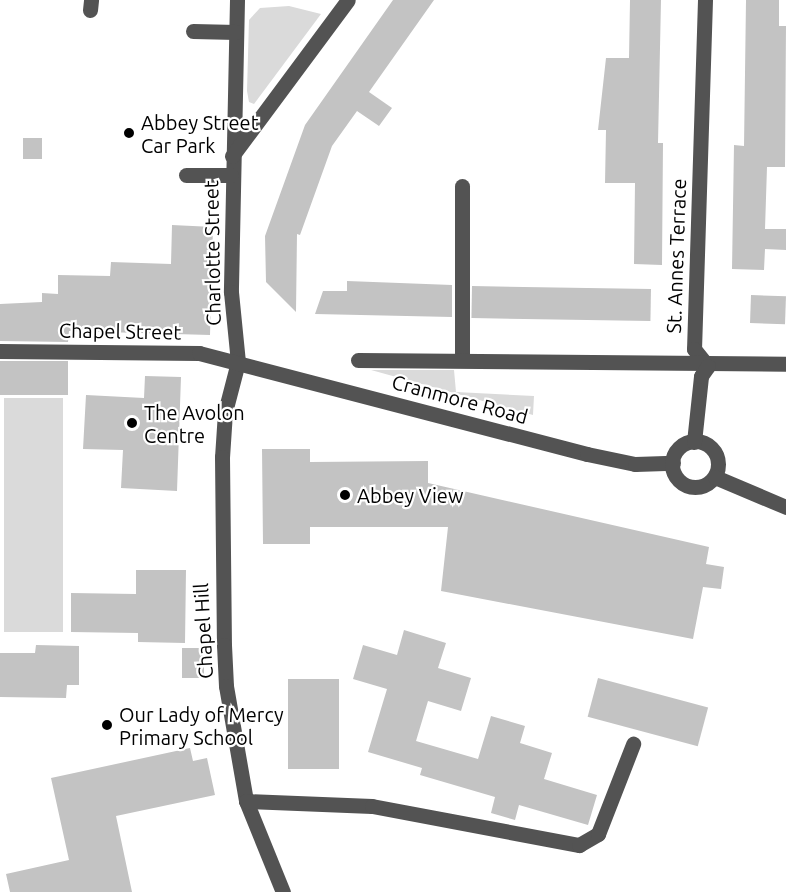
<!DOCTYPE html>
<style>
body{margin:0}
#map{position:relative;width:786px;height:892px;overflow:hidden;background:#fff;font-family:Ubuntu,sans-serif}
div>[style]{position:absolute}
.green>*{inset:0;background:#dadada;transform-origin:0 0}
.building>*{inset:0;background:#c3c3c3;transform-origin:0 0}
.minor>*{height:15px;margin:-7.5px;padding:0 7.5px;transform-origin:7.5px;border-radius:7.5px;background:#535353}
.minor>.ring{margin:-7.5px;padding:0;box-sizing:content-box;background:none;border:15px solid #535353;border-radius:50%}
.dots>*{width:16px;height:16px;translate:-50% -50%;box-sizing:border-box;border:3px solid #fff;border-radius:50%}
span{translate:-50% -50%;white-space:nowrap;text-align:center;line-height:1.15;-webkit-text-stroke:4.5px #fff;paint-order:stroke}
.poi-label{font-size:20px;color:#000}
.left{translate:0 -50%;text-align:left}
.street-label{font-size:20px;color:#000}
</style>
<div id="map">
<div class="green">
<div style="clip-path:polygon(289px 6px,321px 14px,254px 104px,249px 102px,247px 91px,249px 20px,260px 8px)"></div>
<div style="clip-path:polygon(371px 370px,454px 370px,456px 392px,534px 396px,533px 415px)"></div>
<div style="left:63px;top:398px;width:234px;height:59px;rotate:90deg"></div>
</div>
<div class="building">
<div style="clip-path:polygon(393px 0,434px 0,369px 92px,392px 108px,379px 126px,357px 111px,332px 146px,300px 235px,297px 234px,296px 312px,266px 282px,265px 236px,305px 125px)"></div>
<div style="clip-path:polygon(630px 0,661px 0,658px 143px,663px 143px,662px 265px,634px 264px,635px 183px,605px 183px,606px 130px,598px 130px,606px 58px,629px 58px)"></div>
<div style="clip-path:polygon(746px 0,779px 0,779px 26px,786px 26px,785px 167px,767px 167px,765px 229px,786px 229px,786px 250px,765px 249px,764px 270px,732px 269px,734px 145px,744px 146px)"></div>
<div style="left:23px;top:138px;width:19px;height:21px"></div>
<div style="clip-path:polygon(172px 225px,213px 227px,210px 335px,69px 331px,68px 342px,0 341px,0 304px,42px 302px,42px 293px,58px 294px,58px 275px,110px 276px,111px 262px,171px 264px)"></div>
<div style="clip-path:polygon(347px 281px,452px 285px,452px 317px,315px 314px,323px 291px,347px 291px)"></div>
<div style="left:472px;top:286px;width:179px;height:32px;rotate:1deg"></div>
<div style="left:751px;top:295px;width:35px;height:28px;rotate:2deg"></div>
<div style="left:0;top:361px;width:68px;height:34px"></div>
<div style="clip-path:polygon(145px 376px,181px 377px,177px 491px,121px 488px,123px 450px,83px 449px,86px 395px,144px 398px)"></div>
<div style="clip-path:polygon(262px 449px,310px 449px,310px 462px,428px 461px,428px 483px,709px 547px,706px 564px,724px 567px,721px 589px,703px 587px,693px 639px,441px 591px,448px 527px,310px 527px,310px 544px,263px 544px)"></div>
<div style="clip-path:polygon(136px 570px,186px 570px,185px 643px,138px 642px,138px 633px,71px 632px,71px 593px,136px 594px)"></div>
<div style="clip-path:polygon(404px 630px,446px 643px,438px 668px,471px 678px,461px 711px,428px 701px,416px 741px,478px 759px,491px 716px,525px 726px,520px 743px,552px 753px,544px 779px,597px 795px,588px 825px,519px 805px,515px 820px,491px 813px,495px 797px,420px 775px,422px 768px,368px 752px,387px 689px,353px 679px,363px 645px,397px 655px)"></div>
<div style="clip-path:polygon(36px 645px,79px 646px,79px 685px,67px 685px,66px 698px,0 697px,0 653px,35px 653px)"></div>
<div style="left:182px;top:648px;width:22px;height:30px"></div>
<div style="left:598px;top:678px;width:114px;height:40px;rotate:15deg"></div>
<div style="left:288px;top:679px;width:51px;height:90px"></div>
<div style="clip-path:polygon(190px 748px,193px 761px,207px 758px,215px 795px,116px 816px,132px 892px,10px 892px,6px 874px,69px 860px,51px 778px)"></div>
</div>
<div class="minor">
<div style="left:237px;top:0;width:292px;rotate:91.2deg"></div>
<div style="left:231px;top:292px;width:70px;rotate:84.3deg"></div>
<div style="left:238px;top:362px;width:52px;rotate:104.6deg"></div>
<div style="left:225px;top:412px;width:45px;rotate:93.8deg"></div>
<div style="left:222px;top:457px;width:188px;rotate:89.4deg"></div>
<div style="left:224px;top:645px;width:41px;rotate:87.2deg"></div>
<div style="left:226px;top:686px;width:117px;rotate:80.1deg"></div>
<div style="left:246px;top:801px;width:98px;rotate:67.9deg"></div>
<div style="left:705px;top:0;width:349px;rotate:91.8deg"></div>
<div style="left:694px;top:349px;width:22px;rotate:51deg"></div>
<div style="left:90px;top:10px;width:10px;rotate:-84deg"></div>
<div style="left:193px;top:31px;width:43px;rotate:1.3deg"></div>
<div style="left:232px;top:156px;width:194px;rotate:-53.4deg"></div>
<div style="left:186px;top:175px;width:45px"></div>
<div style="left:462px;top:186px;width:173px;rotate:90deg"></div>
<div style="left:0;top:351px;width:199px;rotate:0.6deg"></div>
<div style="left:199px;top:353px;width:401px;rotate:14.6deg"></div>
<div style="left:587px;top:454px;width:49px;rotate:11.8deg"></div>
<div style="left:635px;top:464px;width:38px;rotate:-2deg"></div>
<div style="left:358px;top:360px;width:428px;rotate:0.5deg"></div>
<div class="ring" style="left:672px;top:441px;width:31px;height:31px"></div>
<div style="left:694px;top:442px;width:66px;rotate:-83.9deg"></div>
<div style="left:701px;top:376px;width:12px;rotate:-55deg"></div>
<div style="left:715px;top:477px;width:77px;rotate:22.9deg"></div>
<div style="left:246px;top:801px;width:126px;rotate:2.3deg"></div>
<div style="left:372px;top:806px;width:211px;rotate:10.7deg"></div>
<div style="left:579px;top:845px;width:22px;rotate:-30deg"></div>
<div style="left:598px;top:834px;width:97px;rotate:-68.7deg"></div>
</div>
<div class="dots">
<div style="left:129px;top:133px;background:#000"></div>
<div style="left:132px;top:423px;background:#000"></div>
<div style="left:345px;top:495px;background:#000"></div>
<div style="left:107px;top:725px;background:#000"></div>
</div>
<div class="poi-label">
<span class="left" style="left:141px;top:134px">Abbey Street<br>Car Park</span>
<span class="left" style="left:144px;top:424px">The Avolon<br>Centre</span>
<span class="left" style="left:357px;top:495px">Abbey View</span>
<span class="left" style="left:119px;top:726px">Our Lady of Mercy<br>Primary School</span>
</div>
<div class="street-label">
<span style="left:212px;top:253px;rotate:-91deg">Charlotte Street</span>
<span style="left:676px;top:256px;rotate:-88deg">St. Annes Terrace</span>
<span style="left:120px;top:331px;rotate:1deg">Chapel Street</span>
<span style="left:460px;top:399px;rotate:15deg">Cranmore Road</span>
<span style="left:203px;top:631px;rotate:-93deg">Chapel Hill</span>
</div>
</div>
